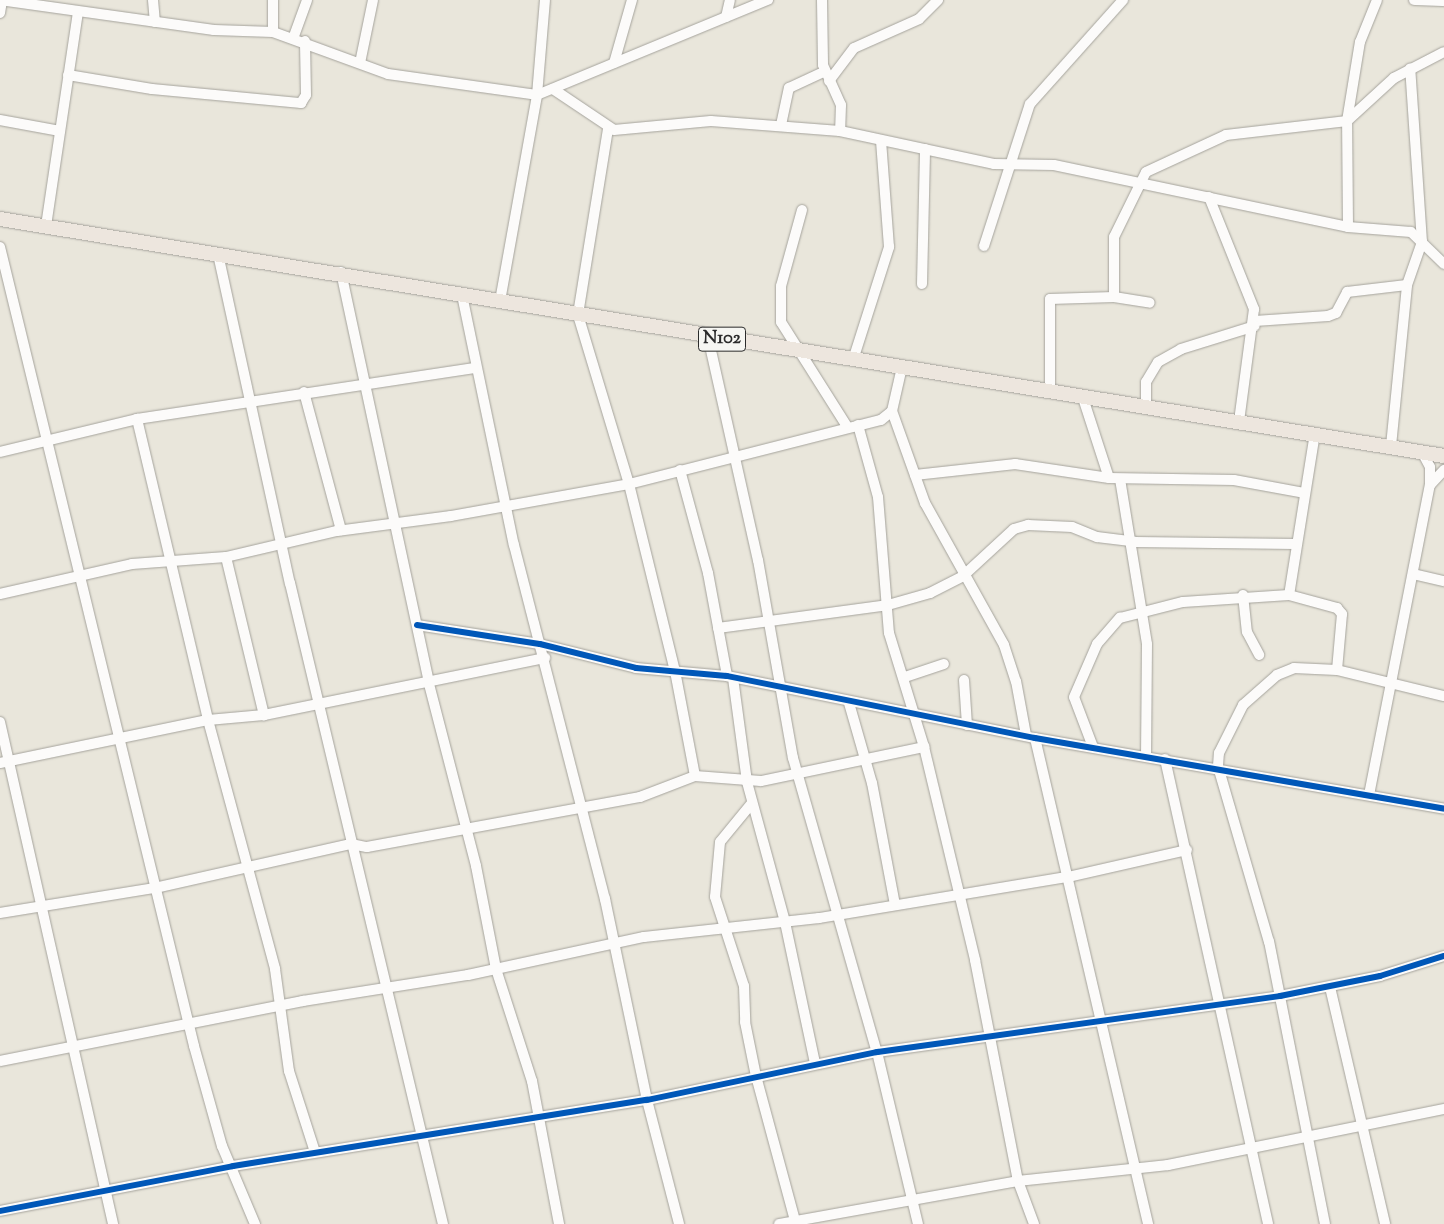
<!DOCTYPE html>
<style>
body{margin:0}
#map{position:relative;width:1444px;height:1224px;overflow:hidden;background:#e9e6db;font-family:"Sorts Mill Goudy",serif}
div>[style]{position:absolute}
.roads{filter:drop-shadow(0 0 1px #a5a39c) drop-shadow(0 0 1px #a5a39c)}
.minor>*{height:10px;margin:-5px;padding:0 5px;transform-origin:5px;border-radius:5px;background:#fcfbfa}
.major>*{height:14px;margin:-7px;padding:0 7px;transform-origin:7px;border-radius:7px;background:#ede6de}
.cycleway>*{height:6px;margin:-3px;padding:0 3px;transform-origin:3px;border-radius:3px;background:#0057b8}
span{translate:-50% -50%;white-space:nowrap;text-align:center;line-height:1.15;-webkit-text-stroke:4.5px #f6f6f2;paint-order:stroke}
.shield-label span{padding:1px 4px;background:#f6f6f2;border:1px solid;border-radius:4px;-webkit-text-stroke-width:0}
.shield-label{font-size:18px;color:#2b2b2b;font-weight:700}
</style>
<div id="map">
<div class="roads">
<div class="minor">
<div style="left:0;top:0;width:216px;rotate:8deg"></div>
<div style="left:214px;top:30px;width:59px;rotate:1.9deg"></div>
<div style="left:273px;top:32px;width:122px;rotate:20.1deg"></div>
<div style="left:388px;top:74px;width:150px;rotate:8deg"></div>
<div style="left:537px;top:95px;width:250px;rotate:-22.4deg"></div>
<div style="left:153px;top:0;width:22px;rotate:85deg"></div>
<div style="left:273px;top:0;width:32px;rotate:90deg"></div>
<div style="left:822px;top:0;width:65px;rotate:89.1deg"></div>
<div style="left:823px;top:65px;width:44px;rotate:65.8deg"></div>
<div style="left:841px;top:105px;width:26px;rotate:92deg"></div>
<div style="left:1414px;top:0;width:30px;rotate:2deg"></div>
<div style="left:0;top:13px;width:13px;rotate:-81deg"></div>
<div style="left:726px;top:17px;width:17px;rotate:-77deg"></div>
<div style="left:294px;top:36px;width:38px;rotate:-70deg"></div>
<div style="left:360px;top:63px;width:64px;rotate:-78.3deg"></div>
<div style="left:614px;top:63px;width:66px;rotate:-74.1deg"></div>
<div style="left:68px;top:75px;width:85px;rotate:9.5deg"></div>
<div style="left:152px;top:89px;width:150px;rotate:5.4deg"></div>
<div style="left:301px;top:103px;width:9px;rotate:-58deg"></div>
<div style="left:306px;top:95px;width:54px;rotate:-91.1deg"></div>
<div style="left:829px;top:81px;width:41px;rotate:-52.9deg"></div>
<div style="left:854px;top:48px;width:71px;rotate:-24deg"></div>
<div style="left:919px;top:19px;width:27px;rotate:-45deg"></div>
<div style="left:553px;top:89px;width:73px;rotate:33.9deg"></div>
<div style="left:614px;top:130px;width:97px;rotate:-5.3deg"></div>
<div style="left:711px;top:121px;width:129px;rotate:4.4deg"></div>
<div style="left:840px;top:131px;width:157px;rotate:12.1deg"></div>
<div style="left:994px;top:164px;width:60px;rotate:1deg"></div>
<div style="left:1054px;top:165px;width:300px;rotate:11.9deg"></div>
<div style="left:1348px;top:227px;width:63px;rotate:4.5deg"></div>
<div style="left:1411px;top:232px;width:46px;rotate:44.1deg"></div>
<div style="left:0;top:120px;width:61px;rotate:10.4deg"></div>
<div style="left:781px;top:125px;width:38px;rotate:-78deg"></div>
<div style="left:789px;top:88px;width:38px;rotate:-25deg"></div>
<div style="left:608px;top:129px;width:188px;rotate:99.2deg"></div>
<div style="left:578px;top:315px;width:177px;rotate:73.2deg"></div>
<div style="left:629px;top:484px;width:193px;rotate:76.2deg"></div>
<div style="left:675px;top:671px;width:107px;rotate:79.2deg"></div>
<div style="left:1209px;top:197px;width:121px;rotate:68.1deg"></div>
<div style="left:1254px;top:309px;width:113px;rotate:97.6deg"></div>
<div style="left:802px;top:210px;width:79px;rotate:105.4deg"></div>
<div style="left:781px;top:286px;width:36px;rotate:90deg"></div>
<div style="left:781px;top:322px;width:125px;rotate:57.7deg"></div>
<div style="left:46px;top:226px;width:217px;rotate:-81.5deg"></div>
<div style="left:1348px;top:227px;width:106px;rotate:-90.5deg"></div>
<div style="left:1347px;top:121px;width:80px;rotate:-80.7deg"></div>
<div style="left:1360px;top:42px;width:45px;rotate:-68deg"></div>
<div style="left:984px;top:246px;width:149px;rotate:-72.1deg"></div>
<div style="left:1030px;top:104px;width:140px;rotate:-48.2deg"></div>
<div style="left:0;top:247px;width:822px;rotate:76.35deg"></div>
<div style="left:194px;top:1046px;width:104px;rotate:74.4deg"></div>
<div style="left:222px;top:1146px;width:85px;rotate:67.1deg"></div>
<div style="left:218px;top:254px;width:337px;rotate:77.7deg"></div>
<div style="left:290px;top:583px;width:659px;rotate:76.58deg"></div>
<div style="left:341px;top:272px;width:421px;rotate:77.9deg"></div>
<div style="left:429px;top:684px;width:188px;rotate:75.5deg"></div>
<div style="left:476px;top:866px;width:105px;rotate:79deg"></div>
<div style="left:496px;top:969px;width:118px;rotate:72.2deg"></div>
<div style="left:532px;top:1081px;width:146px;rotate:79.3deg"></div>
<div style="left:922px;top:284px;width:135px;rotate:-88.7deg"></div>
<div style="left:462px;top:295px;width:255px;rotate:78.3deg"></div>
<div style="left:514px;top:545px;width:366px;rotate:75.6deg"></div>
<div style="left:605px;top:899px;width:205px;rotate:78.2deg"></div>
<div style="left:647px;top:1100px;width:128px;rotate:75.5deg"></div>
<div style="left:1114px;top:297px;width:60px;rotate:-90deg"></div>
<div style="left:1114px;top:237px;width:72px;rotate:-63.8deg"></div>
<div style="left:1146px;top:172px;width:88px;rotate:-24.8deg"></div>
<div style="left:1226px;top:135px;width:122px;rotate:-6.6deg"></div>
<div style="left:1347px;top:121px;width:64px;rotate:-42.5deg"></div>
<div style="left:1394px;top:78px;width:56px;rotate:-27.5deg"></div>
<div style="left:500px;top:301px;width:209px;rotate:-79.8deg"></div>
<div style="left:537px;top:95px;width:95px;rotate:-85.2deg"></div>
<div style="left:1255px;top:321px;width:73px;rotate:-3.9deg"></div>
<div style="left:1328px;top:316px;width:9px;rotate:-21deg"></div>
<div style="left:1336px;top:313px;width:24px;rotate:-62deg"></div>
<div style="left:1347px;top:292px;width:60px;rotate:-6.7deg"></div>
<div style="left:708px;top:337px;width:229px;rotate:77.4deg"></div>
<div style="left:758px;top:560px;width:201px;rotate:80deg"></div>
<div style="left:793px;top:758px;width:306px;rotate:74.1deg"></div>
<div style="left:877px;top:1052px;width:177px;rotate:76.6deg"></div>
<div style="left:853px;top:360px;width:119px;rotate:-72.3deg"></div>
<div style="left:889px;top:247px;width:107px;rotate:-94.3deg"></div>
<div style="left:304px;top:392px;width:143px;rotate:75deg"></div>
<div style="left:1050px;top:392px;width:93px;rotate:-90deg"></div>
<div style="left:1050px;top:299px;width:64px;rotate:-1.8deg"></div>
<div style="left:1114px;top:297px;width:36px;rotate:9deg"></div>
<div style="left:1083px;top:398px;width:84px;rotate:72deg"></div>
<div style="left:1146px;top:407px;width:25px;rotate:-90deg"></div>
<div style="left:1146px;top:382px;width:23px;rotate:-59deg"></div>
<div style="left:1158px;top:362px;width:26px;rotate:-29deg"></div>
<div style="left:1181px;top:349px;width:77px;rotate:-17.3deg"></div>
<div style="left:892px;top:411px;width:98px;rotate:70.3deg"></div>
<div style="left:925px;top:503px;width:162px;rotate:60.9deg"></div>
<div style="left:1004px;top:645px;width:38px;rotate:72deg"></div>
<div style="left:1016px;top:681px;width:55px;rotate:79.5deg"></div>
<div style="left:137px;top:419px;width:309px;rotate:76.7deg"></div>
<div style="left:208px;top:720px;width:258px;rotate:74.9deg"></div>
<div style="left:275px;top:969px;width:103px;rotate:82.2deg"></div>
<div style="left:289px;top:1071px;width:85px;rotate:72.2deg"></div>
<div style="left:858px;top:425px;width:75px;rotate:74.5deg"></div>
<div style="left:878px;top:497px;width:136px;rotate:85.4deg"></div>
<div style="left:889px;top:633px;width:119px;rotate:72.9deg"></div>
<div style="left:924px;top:747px;width:219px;rotate:76.5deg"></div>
<div style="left:975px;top:960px;width:225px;rotate:79deg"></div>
<div style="left:1018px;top:1181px;width:46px;rotate:69.6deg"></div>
<div style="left:1315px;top:433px;width:164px;rotate:99.1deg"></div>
<div style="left:1289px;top:595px;width:50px;rotate:15.2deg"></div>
<div style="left:1337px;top:608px;width:8px;rotate:50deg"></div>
<div style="left:1342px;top:614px;width:56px;rotate:95.1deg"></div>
<div style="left:1391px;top:446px;width:162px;rotate:-84.3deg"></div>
<div style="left:1407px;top:285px;width:46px;rotate:-70.8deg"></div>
<div style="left:1422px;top:242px;width:174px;rotate:-93.9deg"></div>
<div style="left:0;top:452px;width:141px;rotate:-13.5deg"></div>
<div style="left:137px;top:419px;width:343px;rotate:-8.6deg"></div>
<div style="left:680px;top:470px;width:107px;rotate:74.8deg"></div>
<div style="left:708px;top:573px;width:105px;rotate:79.5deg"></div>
<div style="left:915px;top:475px;width:101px;rotate:-6.3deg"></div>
<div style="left:1015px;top:464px;width:95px;rotate:8.5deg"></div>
<div style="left:1109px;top:478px;width:125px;rotate:0.9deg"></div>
<div style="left:1234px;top:480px;width:71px;rotate:10.5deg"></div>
<div style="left:1120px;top:479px;width:167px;rotate:80.7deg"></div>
<div style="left:1147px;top:644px;width:112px;rotate:90.5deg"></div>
<div style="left:1430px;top:485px;width:21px;rotate:-47deg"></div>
<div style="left:226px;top:557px;width:163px;rotate:76.5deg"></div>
<div style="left:1413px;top:574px;width:32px;rotate:13deg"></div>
<div style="left:0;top:594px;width:135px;rotate:-12.8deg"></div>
<div style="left:132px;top:564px;width:94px;rotate:-4.3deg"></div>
<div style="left:226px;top:557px;width:114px;rotate:-13.2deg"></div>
<div style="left:337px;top:531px;width:115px;rotate:-7.5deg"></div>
<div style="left:451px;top:516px;width:181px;rotate:-10.2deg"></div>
<div style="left:629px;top:484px;width:260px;rotate:-14.3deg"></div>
<div style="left:881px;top:420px;width:14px;rotate:-39deg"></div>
<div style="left:892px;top:411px;width:45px;rotate:-77.2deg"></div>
<div style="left:1243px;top:595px;width:37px;rotate:84deg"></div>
<div style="left:1247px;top:632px;width:26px;rotate:62deg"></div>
<div style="left:417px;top:625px;width:124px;rotate:8.8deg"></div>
<div style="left:540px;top:644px;width:99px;rotate:14deg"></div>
<div style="left:636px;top:668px;width:91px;rotate:5deg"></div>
<div style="left:727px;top:676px;width:314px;rotate:11.4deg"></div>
<div style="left:1035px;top:738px;width:415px;rotate:9.8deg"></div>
<div style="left:718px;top:628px;width:172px;rotate:-7.7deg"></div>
<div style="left:888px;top:605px;width:44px;rotate:-15.9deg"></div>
<div style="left:930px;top:593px;width:37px;rotate:-27deg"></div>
<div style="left:963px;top:576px;width:69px;rotate:-42.7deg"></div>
<div style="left:1014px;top:529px;width:15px;rotate:-16deg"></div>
<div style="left:1028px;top:525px;width:44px;rotate:2.6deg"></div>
<div style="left:1072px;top:527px;width:27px;rotate:22deg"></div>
<div style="left:1097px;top:537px;width:38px;rotate:7deg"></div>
<div style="left:1135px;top:542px;width:160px;rotate:0.7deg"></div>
<div style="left:905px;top:677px;width:41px;rotate:-18.4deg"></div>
<div style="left:733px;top:678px;width:105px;rotate:82.3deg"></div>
<div style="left:747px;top:782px;width:145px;rotate:74.8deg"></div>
<div style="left:785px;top:922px;width:144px;rotate:78deg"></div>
<div style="left:964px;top:680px;width:45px;rotate:86.2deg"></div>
<div style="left:849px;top:703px;width:83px;rotate:74deg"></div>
<div style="left:872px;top:783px;width:124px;rotate:79.3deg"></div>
<div style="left:0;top:722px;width:515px;rotate:77.31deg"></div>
<div style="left:1035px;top:738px;width:499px;rotate:76.9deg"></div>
<div style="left:1093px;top:747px;width:53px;rotate:-110.8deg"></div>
<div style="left:1074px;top:697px;width:58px;rotate:-66.5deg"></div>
<div style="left:1097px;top:644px;width:35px;rotate:-49deg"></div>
<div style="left:1120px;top:618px;width:65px;rotate:-14.3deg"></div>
<div style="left:1183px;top:602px;width:106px;rotate:-3.8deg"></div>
<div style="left:1165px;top:759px;width:476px;rotate:77.5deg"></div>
<div style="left:0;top:763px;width:212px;rotate:-11.7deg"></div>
<div style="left:208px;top:720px;width:56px;rotate:-5.1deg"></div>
<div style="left:264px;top:715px;width:287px;rotate:-11.5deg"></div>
<div style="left:1369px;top:795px;width:316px;rotate:-78.9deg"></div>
<div style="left:1430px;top:485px;width:18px;rotate:-90deg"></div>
<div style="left:1430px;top:467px;width:17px;rotate:-118deg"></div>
<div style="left:752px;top:803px;width:50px;rotate:129.4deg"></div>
<div style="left:720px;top:842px;width:55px;rotate:95.2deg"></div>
<div style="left:715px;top:897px;width:94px;rotate:72deg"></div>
<div style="left:744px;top:986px;width:36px;rotate:88deg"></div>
<div style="left:745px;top:1022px;width:55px;rotate:78.5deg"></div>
<div style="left:756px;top:1076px;width:153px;rotate:74.9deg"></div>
<div style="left:0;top:913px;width:157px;rotate:-9.2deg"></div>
<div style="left:155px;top:888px;width:201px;rotate:-12.7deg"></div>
<div style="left:351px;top:844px;width:16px;rotate:11deg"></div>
<div style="left:367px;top:847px;width:278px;rotate:-10.4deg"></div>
<div style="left:640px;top:797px;width:59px;rotate:-20.9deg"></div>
<div style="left:695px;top:776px;width:66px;rotate:4.3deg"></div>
<div style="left:761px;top:781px;width:167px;rotate:-11.8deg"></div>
<div style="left:1330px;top:987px;width:243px;rotate:76.9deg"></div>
<div style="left:0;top:1061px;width:309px;rotate:-11.2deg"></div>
<div style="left:303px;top:1001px;width:167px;rotate:-9deg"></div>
<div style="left:468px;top:975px;width:180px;rotate:-12.2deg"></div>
<div style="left:644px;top:937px;width:176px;rotate:-6.2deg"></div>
<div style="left:819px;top:918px;width:252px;rotate:-9.4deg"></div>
<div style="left:1068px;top:877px;width:122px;rotate:-12.8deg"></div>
<div style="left:0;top:1211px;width:237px;rotate:-10.9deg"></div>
<div style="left:233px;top:1166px;width:419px;rotate:-9.1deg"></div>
<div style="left:647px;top:1100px;width:235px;rotate:-11.8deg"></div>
<div style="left:877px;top:1052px;width:407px;rotate:-7.9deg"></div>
<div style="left:1280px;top:996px;width:102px;rotate:-11.3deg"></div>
<div style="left:1380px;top:976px;width:67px;rotate:-17.4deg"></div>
<div style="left:779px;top:1224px;width:243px;rotate:-10.2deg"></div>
<div style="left:1018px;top:1181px;width:151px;rotate:-6.1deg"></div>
<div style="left:1168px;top:1165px;width:282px;rotate:-11.5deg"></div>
<div style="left:1325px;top:1224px;width:288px;rotate:-101.2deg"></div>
<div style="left:1269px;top:942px;width:183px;rotate:-106.2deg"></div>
<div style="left:1218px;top:766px;width:13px;rotate:-86deg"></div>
<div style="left:1219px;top:753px;width:54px;rotate:-63.4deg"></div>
<div style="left:1243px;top:705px;width:45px;rotate:-41.4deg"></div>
<div style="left:1277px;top:675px;width:18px;rotate:-22deg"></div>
<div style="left:1294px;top:668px;width:43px;rotate:2.7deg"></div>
<div style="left:1337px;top:670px;width:110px;rotate:13.7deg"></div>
</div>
<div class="major">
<div style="left:0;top:219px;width:1463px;rotate:9.32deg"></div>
</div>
</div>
<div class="cycleway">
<div style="left:417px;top:625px;width:124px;rotate:8.8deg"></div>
<div style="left:540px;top:644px;width:99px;rotate:14deg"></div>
<div style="left:636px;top:668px;width:91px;rotate:5deg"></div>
<div style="left:727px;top:676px;width:314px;rotate:11.4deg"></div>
<div style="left:1035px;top:738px;width:415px;rotate:9.8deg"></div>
<div style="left:0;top:1211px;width:237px;rotate:-10.9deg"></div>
<div style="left:233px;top:1166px;width:419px;rotate:-9.1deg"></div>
<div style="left:647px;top:1100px;width:235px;rotate:-11.8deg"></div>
<div style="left:877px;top:1052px;width:407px;rotate:-7.9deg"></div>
<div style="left:1280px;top:996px;width:102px;rotate:-11.3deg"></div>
<div style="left:1380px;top:976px;width:67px;rotate:-17.4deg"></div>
</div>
<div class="shield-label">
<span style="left:722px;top:339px">N102</span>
</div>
</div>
